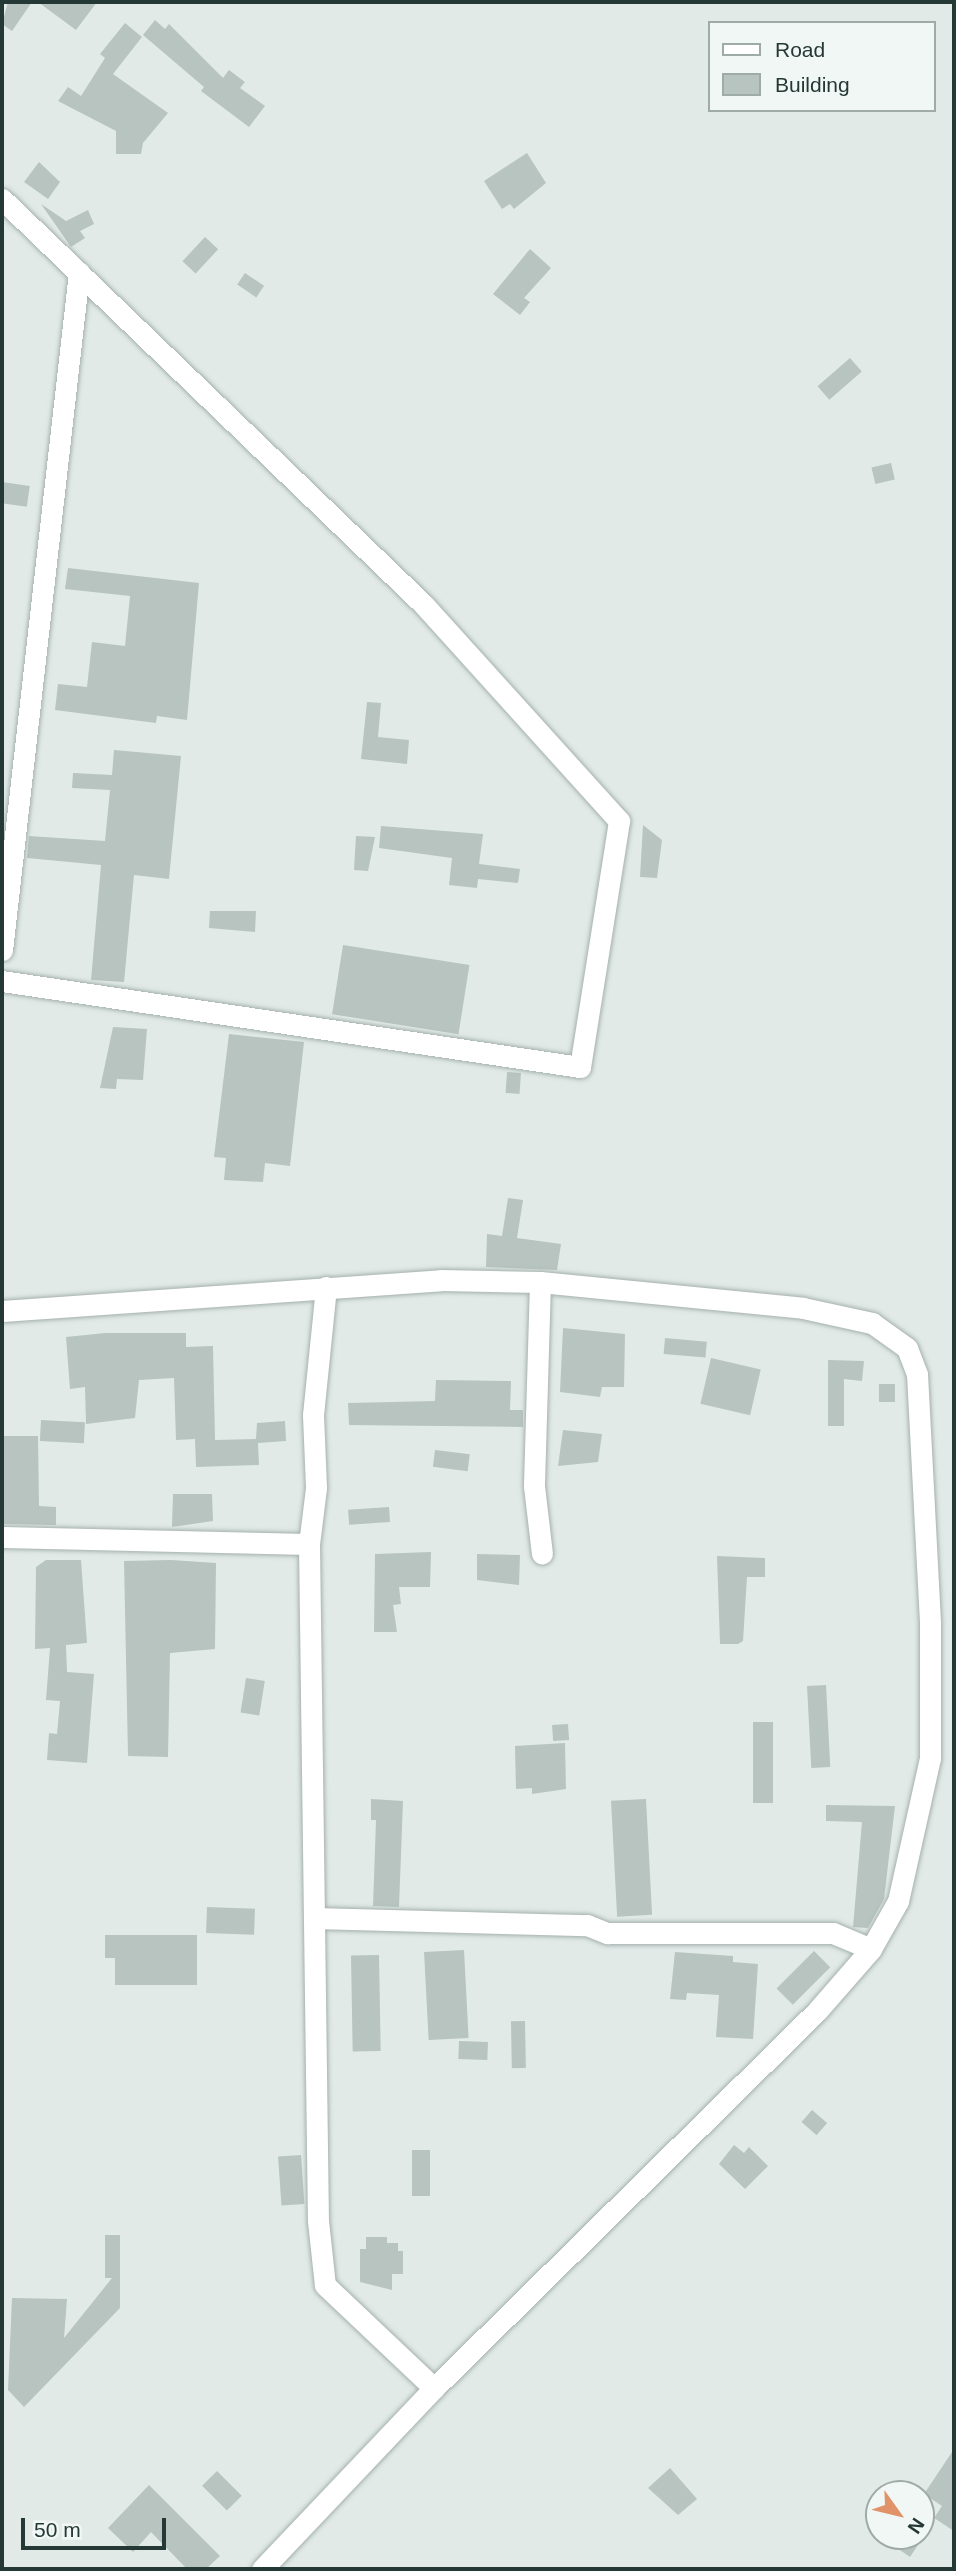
<!DOCTYPE html>
<style>
body{margin:0}
#map{position:relative;width:956px;height:2571px;overflow:hidden;background:#e1eae7;font-family:Helvetica,sans-serif}
div>[style]{position:absolute}
.building>*{inset:0;background:#b7c4c0;transform-origin:0 0}
.roads{filter:drop-shadow(0 0 2px #a5b1ae) drop-shadow(0 0 2px #a5b1ae)}
.minor>*{height:21px;margin:-10.5px;padding:0 10.5px;transform-origin:10.5px;border-radius:10.5px;background:#fff}
span{translate:-50% -50%;white-space:nowrap;text-align:center;line-height:1.15;-webkit-text-stroke:6px #f1f7f4;paint-order:stroke}
.frame{position:absolute;inset:0;border:4px solid #243835;pointer-events:none}
.legend{position:absolute;left:708px;top:21px;width:228px;height:91px;box-sizing:border-box;background:#f1f7f4;border:2px solid #9faba8;margin:0;padding:9px 12px;list-style:none;font-size:21px;color:#243835}
.legend li{display:flex;align-items:center;gap:14px;height:35px}
.legend b{width:35px;border:2px solid #9faba8}
.north{position:absolute;left:865px;top:2480px;width:70px;height:70px;box-sizing:border-box;background:#f1f7f4;border:2px solid #9faba8;border-radius:50%;rotate:124deg;font-size:19px;font-weight:700;line-height:28px;text-align:center;color:#243835}
.north::after{content:'';display:block;margin:auto;width:24px;height:32px;background:#e09369;clip-path:polygon(50% 0,100% 100%,50% 72%,0 100%)}
.scale{position:absolute;left:21px;top:2518px;width:145px;height:32px;box-sizing:border-box;border:4px solid #243835;border-top:0;padding-left:9px;font-size:21px;line-height:24px;white-space:nowrap;color:#243835;-webkit-text-stroke:5px #f1f7f4;paint-order:stroke}
</style>
<div id="map">
<div class="building">
<div style="clip-path:polygon(8px 2px,32px 2px,12px 31px,2px 24px)"></div>
<div style="clip-path:polygon(38px 2px,97px 2px,76px 30px)"></div>
<div style="clip-path:polygon(155px 20px,165px 29px,169px 24px,223px 78px,229px 70px,245px 82px,240px 88px,265px 106px,249px 127px,201px 91px,204px 87px,143px 35px)"></div>
<div style="clip-path:polygon(125px 23px,142px 37px,113px 74px,168px 113px,143px 143px,141px 154px,116px 154px,116px 131px,58px 101px,68px 87px,81px 96px,105px 58px,100px 54px)"></div>
<div style="clip-path:polygon(527px 153px,546px 183px,514px 209px,510px 204px,502px 209px,484px 181px)"></div>
<div style="clip-path:polygon(39px 162px,60px 182px,48px 199px,24px 182px)"></div>
<div style="clip-path:polygon(41px 204px,66px 221px,88px 210px,94px 224px,80px 231px,85px 238px,71px 247px)"></div>
<div style="left:205px;top:237px;width:18px;height:33px;rotate:43deg"></div>
<div style="clip-path:polygon(530px 249px,551px 268px,524px 298px,530px 302px,520px 315px,493px 294px)"></div>
<div style="left:245px;top:273px;width:23px;height:14px;rotate:34deg"></div>
<div style="left:850px;top:358px;width:18px;height:43px;rotate:49deg"></div>
<div style="left:891px;top:463px;width:17px;height:20px;rotate:77deg"></div>
<div style="left:2px;top:482px;width:28px;height:21px;rotate:8deg"></div>
<div style="clip-path:polygon(68px 568px,199px 583px,187px 720px,157px 716px,156px 723px,55px 710px,58px 684px,87px 687px,92px 642px,125px 646px,130px 596px,65px 589px)"></div>
<div style="clip-path:polygon(367px 702px,381px 703px,378px 737px,409px 740px,407px 764px,361px 759px)"></div>
<div style="clip-path:polygon(114px 750px,181px 756px,169px 879px,134px 875px,124px 982px,91px 980px,101px 865px,27px 858px,29px 836px,105px 841px,110px 790px,72px 788px,73px 773px,112px 775px)"></div>
<div style="clip-path:polygon(643px 825px,662px 840px,657px 878px,640px 877px)"></div>
<div style="clip-path:polygon(381px 826px,483px 834px,479px 864px,520px 869px,518px 883px,478px 879px,477px 888px,449px 885px,452px 858px,379px 848px)"></div>
<div style="clip-path:polygon(356px 836px,375px 837px,368px 871px,354px 870px)"></div>
<div style="clip-path:polygon(210px 911px,256px 911px,255px 932px,209px 928px)"></div>
<div style="left:343px;top:945px;width:128px;height:70px;rotate:9deg"></div>
<div style="clip-path:polygon(113px 1027px,147px 1029px,143px 1080px,117px 1079px,116px 1089px,100px 1088px)"></div>
<div style="clip-path:polygon(229px 1034px,304px 1042px,290px 1166px,265px 1163px,263px 1182px,224px 1180px,226px 1158px,214px 1157px)"></div>
<div style="left:507px;top:1072px;width:14px;height:21px;rotate:4deg"></div>
<div style="clip-path:polygon(508px 1198px,523px 1200px,517px 1238px,561px 1244px,557px 1270px,486px 1267px,487px 1234px,502px 1236px)"></div>
<div style="clip-path:polygon(563px 1328px,625px 1334px,624px 1387px,602px 1387px,600px 1397px,560px 1392px)"></div>
<div style="clip-path:polygon(105px 1333px,186px 1333px,186px 1347px,213px 1346px,215px 1440px,256px 1439px,257px 1423px,285px 1421px,286px 1441px,258px 1443px,259px 1465px,196px 1467px,195px 1439px,176px 1440px,174px 1378px,139px 1380px,135px 1418px,86px 1424px,85px 1387px,70px 1389px,66px 1337px)"></div>
<div style="left:665px;top:1338px;width:42px;height:16px;rotate:5deg"></div>
<div style="left:711px;top:1358px;width:51px;height:47px;rotate:13deg"></div>
<div style="clip-path:polygon(828px 1360px,864px 1361px,862px 1381px,844px 1379px,844px 1426px,828px 1426px)"></div>
<div style="clip-path:polygon(436px 1380px,511px 1381px,510px 1410px,523px 1410px,523px 1427px,349px 1425px,348px 1403px,435px 1401px)"></div>
<div style="left:895px;top:1384px;width:18px;height:16px;rotate:90deg"></div>
<div style="left:41px;top:1420px;width:44px;height:21px;rotate:3deg"></div>
<div style="clip-path:polygon(563px 1430px,602px 1434px,598px 1462px,558px 1466px)"></div>
<div style="clip-path:polygon(2px 1436px,38px 1436px,39px 1506px,56px 1507px,56px 1525px,2px 1524px)"></div>
<div style="left:435px;top:1450px;width:35px;height:17px;rotate:7deg"></div>
<div style="clip-path:polygon(173px 1494px,212px 1494px,213px 1521px,172px 1527px)"></div>
<div style="left:389px;top:1507px;width:15px;height:41px;rotate:86deg"></div>
<div style="clip-path:polygon(431px 1552px,430px 1587px,399px 1587px,401px 1604px,393px 1605px,397px 1632px,374px 1632px,375px 1554px)"></div>
<div style="clip-path:polygon(477px 1554px,520px 1555px,519px 1585px,477px 1580px)"></div>
<div style="clip-path:polygon(717px 1556px,765px 1558px,765px 1577px,747px 1577px,743px 1641px,738px 1644px,720px 1644px)"></div>
<div style="clip-path:polygon(46px 1560px,81px 1560px,87px 1643px,66px 1645px,67px 1672px,94px 1674px,87px 1763px,47px 1760px,49px 1733px,57px 1734px,60px 1701px,46px 1700px,50px 1648px,35px 1649px,36px 1567px)"></div>
<div style="clip-path:polygon(171px 1560px,216px 1563px,215px 1649px,170px 1653px,168px 1757px,128px 1756px,124px 1561px)"></div>
<div style="left:246px;top:1678px;width:19px;height:35px;rotate:9deg"></div>
<div style="left:826px;top:1685px;width:82px;height:19px;rotate:87deg"></div>
<div style="left:753px;top:1722px;width:20px;height:81px"></div>
<div style="left:568px;top:1724px;width:16px;height:16px;rotate:86deg"></div>
<div style="clip-path:polygon(565px 1743px,566px 1789px,532px 1794px,532px 1788px,516px 1789px,515px 1746px)"></div>
<div style="clip-path:polygon(371px 1799px,403px 1801px,399px 1907px,373px 1906px,376px 1820px,371px 1820px)"></div>
<div style="left:646px;top:1799px;width:116px;height:35px;rotate:87deg"></div>
<div style="clip-path:polygon(826px 1805px,895px 1806px,884px 1899px,868px 1928px,853px 1927px,862px 1822px,826px 1821px)"></div>
<div style="left:207px;top:1907px;width:48px;height:26px;rotate:2deg"></div>
<div style="clip-path:polygon(105px 1935px,197px 1935px,197px 1985px,115px 1985px,115px 1958px,105px 1958px)"></div>
<div style="left:464px;top:1950px;width:88px;height:40px;rotate:87deg"></div>
<div style="left:814px;top:1951px;width:23px;height:53px;rotate:45deg"></div>
<div style="clip-path:polygon(675px 1952px,733px 1956px,733px 1962px,758px 1964px,753px 2039px,716px 2037px,719px 1995px,687px 1993px,686px 2000px,670px 1999px)"></div>
<div style="left:379px;top:1955px;width:96px;height:28px;rotate:89deg"></div>
<div style="left:525px;top:2021px;width:47px;height:14px;rotate:89deg"></div>
<div style="left:459px;top:2041px;width:29px;height:18px;rotate:2deg"></div>
<div style="left:812px;top:2110px;width:20px;height:16px;rotate:41deg"></div>
<div style="clip-path:polygon(734px 2145px,744px 2153px,749px 2147px,768px 2166px,745px 2189px,719px 2164px)"></div>
<div style="left:430px;top:2150px;width:46px;height:18px;rotate:90deg"></div>
<div style="left:301px;top:2155px;width:49px;height:23px;rotate:86deg"></div>
<div style="clip-path:polygon(105px 2235px,120px 2235px,120px 2308px,24px 2407px,8px 2390px,12px 2298px,67px 2299px,64px 2338px,112px 2278px,105px 2278px)"></div>
<div style="clip-path:polygon(366px 2237px,387px 2237px,387px 2243px,398px 2243px,398px 2251px,403px 2251px,403px 2274px,392px 2274px,392px 2290px,360px 2282px,360px 2249px,366px 2249px)"></div>
<div style="clip-path:polygon(954px 2449px,954px 2531px,934px 2518px,942px 2506px,924px 2494px)"></div>
<div style="clip-path:polygon(670px 2468px,697px 2499px,678px 2515px,648px 2488px)"></div>
<div style="left:217px;top:2471px;width:35px;height:21px;rotate:45deg"></div>
<div style="clip-path:polygon(149px 2485px,220px 2556px,206px 2569px,187px 2569px,151px 2532px,133px 2552px,108px 2528px)"></div>
<div style="clip-path:polygon(904px 2536px,924px 2536px,910px 2557px,897px 2548px)"></div>
</div>
<div class="roads">
<div class="minor">
<div style="left:2px;top:199px;width:586px;rotate:43.89deg"></div>
<div style="left:424px;top:605px;width:291px;rotate:47.9deg"></div>
<div style="left:619px;top:821px;width:249px;rotate:99deg"></div>
<div style="left:580px;top:1067px;width:584px;rotate:-171.54deg"></div>
<div style="left:2px;top:950px;width:682px;rotate:-83.52deg"></div>
<div style="left:540px;top:1282px;width:204px;rotate:91.7deg"></div>
<div style="left:534px;top:1486px;width:68px;rotate:83.3deg"></div>
<div style="left:326px;top:1287px;width:129px;rotate:95.8deg"></div>
<div style="left:313px;top:1415px;width:73px;rotate:87.6deg"></div>
<div style="left:316px;top:1488px;width:56px;rotate:97.1deg"></div>
<div style="left:309px;top:1544px;width:677px;rotate:89.24deg"></div>
<div style="left:318px;top:2221px;width:64px;rotate:83.8deg"></div>
<div style="left:325px;top:2285px;width:150px;rotate:43.4deg"></div>
<div style="left:2px;top:1311px;width:440px;rotate:-4deg"></div>
<div style="left:441px;top:1280px;width:99px;rotate:1.2deg"></div>
<div style="left:540px;top:1282px;width:264px;rotate:5.6deg"></div>
<div style="left:803px;top:1308px;width:71px;rotate:12.3deg"></div>
<div style="left:872px;top:1323px;width:43px;rotate:35.5deg"></div>
<div style="left:907px;top:1348px;width:28px;rotate:69deg"></div>
<div style="left:917px;top:1374px;width:251px;rotate:87deg"></div>
<div style="left:930px;top:1625px;width:133px;rotate:90deg"></div>
<div style="left:930px;top:1758px;width:147px;rotate:102.6deg"></div>
<div style="left:898px;top:1901px;width:55px;rotate:119.4deg"></div>
<div style="left:871px;top:1949px;width:82px;rotate:131.1deg"></div>
<div style="left:817px;top:2011px;width:537px;rotate:135.45deg"></div>
<div style="left:434px;top:2388px;width:250px;rotate:133.5deg"></div>
<div style="left:2px;top:1537px;width:307px;rotate:1.3deg"></div>
<div style="left:314px;top:1918px;width:273px;rotate:1.5deg"></div>
<div style="left:587px;top:1925px;width:22px;rotate:22deg"></div>
<div style="left:607px;top:1933px;width:226px"></div>
<div style="left:833px;top:1933px;width:41px;rotate:22.8deg"></div>
</div>
</div>
<div class="frame"></div>
<ul class="legend">
<li><b style="height:9px;background:#fff"></b>Road</li>
<li><b style="height:19px;background:#b7c4c0"></b>Building</li>
</ul>
<div class="north">N</div>
<div class="scale">50 m</div>
</div>
